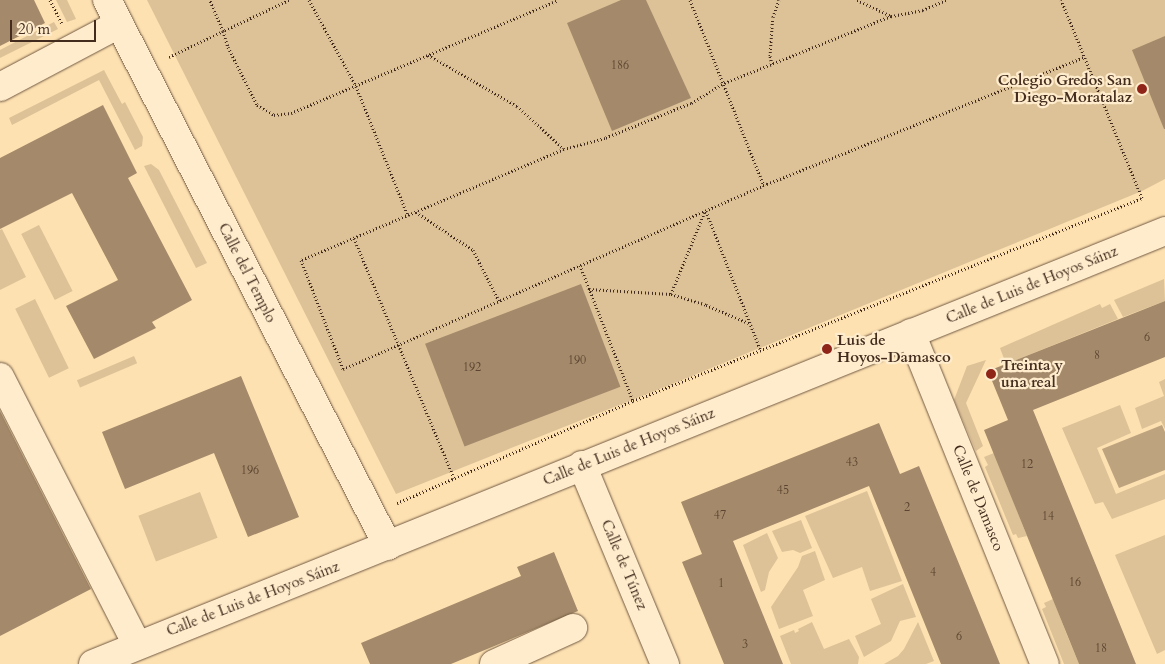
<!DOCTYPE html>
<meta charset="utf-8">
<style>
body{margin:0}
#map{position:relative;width:1165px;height:664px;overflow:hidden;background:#fde1b1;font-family:Cardo,serif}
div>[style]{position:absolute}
.green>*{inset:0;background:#ddc298;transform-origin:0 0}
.water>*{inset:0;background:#bea37f}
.building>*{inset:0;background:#a48a6a;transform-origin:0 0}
.path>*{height:3px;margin-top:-1.5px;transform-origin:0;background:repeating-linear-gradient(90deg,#432c1e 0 1px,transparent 0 3.5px)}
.roads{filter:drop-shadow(0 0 1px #725943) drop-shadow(0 0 1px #725943)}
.minor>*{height:28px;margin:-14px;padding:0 14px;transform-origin:14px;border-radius:14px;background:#feeccc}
.dots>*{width:14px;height:14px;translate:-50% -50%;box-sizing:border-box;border:2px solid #feeccc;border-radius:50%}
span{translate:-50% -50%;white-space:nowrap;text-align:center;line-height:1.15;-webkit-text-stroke:4.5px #feeccc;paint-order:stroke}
.number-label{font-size:12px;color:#5b4431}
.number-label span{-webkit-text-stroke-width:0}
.poi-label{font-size:15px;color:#432c1e;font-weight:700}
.right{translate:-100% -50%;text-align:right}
.left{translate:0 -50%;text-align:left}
.street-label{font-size:15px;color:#432c1e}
.scale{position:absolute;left:10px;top:20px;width:86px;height:22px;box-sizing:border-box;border:2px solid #432c1e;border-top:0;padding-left:6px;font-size:15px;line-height:18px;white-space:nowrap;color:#432c1e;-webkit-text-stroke:4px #feeccc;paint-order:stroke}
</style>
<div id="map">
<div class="green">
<div style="clip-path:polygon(56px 0,67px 0,76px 19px,67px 22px)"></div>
<div style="clip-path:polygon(147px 0,1165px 0,1165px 179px,1142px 191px,682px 380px,396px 494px)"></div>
<div style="clip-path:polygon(54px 22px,58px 29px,0 58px,0 50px)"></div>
<div style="clip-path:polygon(104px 70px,122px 104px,125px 102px,143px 137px,142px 146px,135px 150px,99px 80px,12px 125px,9px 118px)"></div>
<div style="clip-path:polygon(151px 164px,159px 170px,207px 263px,196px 268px,144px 166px)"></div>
<div style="left:39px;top:225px;width:74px;height:20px;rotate:63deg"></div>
<div style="clip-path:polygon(2px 229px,26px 277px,0 290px,0 230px)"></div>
<div style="clip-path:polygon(1164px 279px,1165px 301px,1123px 317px,1114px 300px)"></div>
<div style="left:35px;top:299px;width:77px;height:22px;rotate:64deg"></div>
<div style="clip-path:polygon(1100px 304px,1102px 308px,1110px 304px,1118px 319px,1006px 364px,1000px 348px)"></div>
<div style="left:134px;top:356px;width:8px;height:62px;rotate:67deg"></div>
<div style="clip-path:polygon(986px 360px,966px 403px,983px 446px,976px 451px,954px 400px,967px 366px)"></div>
<div style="clip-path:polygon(1165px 379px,1165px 429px,1161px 421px,1142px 429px,1135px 408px,1164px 396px,1159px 382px)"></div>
<div style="clip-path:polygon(1120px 405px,1131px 433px,1097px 448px,1116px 494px,1165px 474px,1165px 499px,1112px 519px,1103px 502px,1095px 504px,1062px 428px)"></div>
<div style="clip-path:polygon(994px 453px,1027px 536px,1018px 538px,1016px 534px,1013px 535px,985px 467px,988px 465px,984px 457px)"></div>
<div style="clip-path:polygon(867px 491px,902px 581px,870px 591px,862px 567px,833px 578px,805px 516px)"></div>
<div style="left:200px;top:492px;width:49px;height:66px;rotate:69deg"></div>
<div style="clip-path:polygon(801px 520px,812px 548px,800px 553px,793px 550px,782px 552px,772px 531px)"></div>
<div style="clip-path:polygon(767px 533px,778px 558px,769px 572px,765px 590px,761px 592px,743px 545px)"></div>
<div style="clip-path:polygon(1165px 535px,1165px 650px,1157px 654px,1115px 555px)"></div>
<div style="clip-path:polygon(815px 551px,825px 580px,803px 590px,813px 616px,779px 629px,771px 607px,798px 567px,802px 556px)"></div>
<div style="clip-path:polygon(903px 584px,916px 617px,900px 621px,891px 641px,864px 657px,855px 636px,881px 624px,871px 599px)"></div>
<div style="clip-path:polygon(1053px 599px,1067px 635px,1079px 664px,1064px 664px,1042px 609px,1046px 607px,1044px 603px)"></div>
<div style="clip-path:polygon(812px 622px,824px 649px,849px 639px,859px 657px,858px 664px,791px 664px,780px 636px,794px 630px,795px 633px,799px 631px,798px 629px)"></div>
<div style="clip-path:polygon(918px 622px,934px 661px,926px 664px,884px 664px,898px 656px,904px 649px)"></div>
</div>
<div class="water">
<div style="clip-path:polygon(1162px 425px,1165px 432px,1165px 470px,1119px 488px,1102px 449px)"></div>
</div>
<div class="building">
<div style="clip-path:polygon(0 0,34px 0,45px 23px,0 46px)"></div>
<div style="clip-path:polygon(621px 0,646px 0,691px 98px,612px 131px,567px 23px)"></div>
<div style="clip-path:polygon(1165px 36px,1165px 129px,1164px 129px,1132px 50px)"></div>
<div style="clip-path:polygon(103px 105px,137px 173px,128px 178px,192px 300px,152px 322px,156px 328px,94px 359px,66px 306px,118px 280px,72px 193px,0 229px,0 158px)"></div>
<div style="left:581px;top:284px;width:110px;height:167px;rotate:69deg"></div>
<div style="clip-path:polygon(1165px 301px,1165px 357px,1033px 410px,1136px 664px,1079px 664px,984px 430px,1008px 420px,988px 371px)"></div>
<div style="clip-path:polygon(241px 376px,299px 517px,248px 537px,214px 453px,125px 489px,102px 432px)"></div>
<div style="clip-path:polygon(0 411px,91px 589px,0 636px)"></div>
<div style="clip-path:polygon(879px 423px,900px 474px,919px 466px,1000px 664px,941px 664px,869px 486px,733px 541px,783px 664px,724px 664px,682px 562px,702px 554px,681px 502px)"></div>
<div style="clip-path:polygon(554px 552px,578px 611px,451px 664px,370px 664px,361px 643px,521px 576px,517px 567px)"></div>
</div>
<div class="path">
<div style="left:50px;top:0;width:27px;rotate:63deg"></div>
<div style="left:289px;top:0;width:73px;rotate:154.8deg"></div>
<div style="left:223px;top:31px;width:17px;rotate:73deg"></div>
<div style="left:228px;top:47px;width:65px;rotate:63.4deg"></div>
<div style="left:257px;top:105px;width:20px;rotate:30deg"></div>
<div style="left:274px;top:115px;width:17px;rotate:-7deg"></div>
<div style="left:291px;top:113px;width:290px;rotate:-22.9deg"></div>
<div style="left:309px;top:0;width:98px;rotate:61.3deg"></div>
<div style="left:356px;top:86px;width:140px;rotate:68.2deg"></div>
<div style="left:690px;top:0;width:200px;rotate:68.3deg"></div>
<div style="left:857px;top:0;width:38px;rotate:25deg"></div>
<div style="left:946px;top:0;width:25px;rotate:157deg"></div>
<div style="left:923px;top:10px;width:33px;rotate:169deg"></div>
<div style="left:891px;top:16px;width:182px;rotate:158.1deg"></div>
<div style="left:722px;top:84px;width:36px;rotate:148deg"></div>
<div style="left:691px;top:103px;width:93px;rotate:157.9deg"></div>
<div style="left:605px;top:138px;width:42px;rotate:165deg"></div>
<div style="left:564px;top:149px;width:285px;rotate:157.1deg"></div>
<div style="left:301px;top:260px;width:117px;rotate:68.9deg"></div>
<div style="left:343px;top:369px;width:463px;rotate:-23.6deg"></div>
<div style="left:767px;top:184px;width:342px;rotate:-21.8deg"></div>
<div style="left:428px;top:55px;width:103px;rotate:29.8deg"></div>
<div style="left:517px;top:106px;width:64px;rotate:42.5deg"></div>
<div style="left:169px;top:57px;width:60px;rotate:-25.7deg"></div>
<div style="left:223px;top:31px;width:34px;rotate:-113deg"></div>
<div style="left:772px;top:64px;width:8px;rotate:-104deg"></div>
<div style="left:770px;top:56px;width:39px;rotate:-86deg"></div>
<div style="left:773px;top:17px;width:18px;rotate:-71deg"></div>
<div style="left:706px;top:211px;width:150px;rotate:68.6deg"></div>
<div style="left:416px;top:212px;width:69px;rotate:33.7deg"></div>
<div style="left:473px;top:250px;width:57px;rotate:63deg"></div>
<div style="left:354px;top:238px;width:260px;rotate:67.4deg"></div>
<div style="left:580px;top:265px;width:146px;rotate:68.7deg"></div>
<div style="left:589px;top:289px;width:82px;rotate:3.5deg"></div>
<div style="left:671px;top:294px;width:37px;rotate:17deg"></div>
<div style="left:706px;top:305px;width:49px;rotate:22.9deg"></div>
<div style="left:671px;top:294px;width:90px;rotate:-67.7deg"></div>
<div style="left:397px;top:503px;width:257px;rotate:-23.4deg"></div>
<div style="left:633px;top:401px;width:548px;rotate:-21.74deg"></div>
<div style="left:1142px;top:198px;width:214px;rotate:-112.2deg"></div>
</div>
<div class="roads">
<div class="minor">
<div style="left:107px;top:0;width:614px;rotate:62.77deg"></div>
<div style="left:0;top:87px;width:135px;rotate:-27.9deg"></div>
<div style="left:911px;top:333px;width:357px;rotate:68deg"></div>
<div style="left:0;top:377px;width:301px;rotate:62.9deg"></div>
<div style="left:582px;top:465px;width:216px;rotate:67.4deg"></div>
<div style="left:93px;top:664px;width:1156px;rotate:-21.99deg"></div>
<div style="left:494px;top:664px;width:87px;rotate:-24.5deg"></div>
</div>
</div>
<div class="dots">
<div style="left:1142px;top:89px;background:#8f2418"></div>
<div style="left:827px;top:349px;background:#8f2418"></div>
<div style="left:991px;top:374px;background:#8f2418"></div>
</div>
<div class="number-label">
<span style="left:620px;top:66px">186</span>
<span style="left:1147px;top:338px">6</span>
<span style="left:1097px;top:356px">8</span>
<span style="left:577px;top:361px">190</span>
<span style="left:472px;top:368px">192</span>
<span style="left:852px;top:463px">43</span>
<span style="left:1027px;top:465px">12</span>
<span style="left:250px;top:471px">196</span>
<span style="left:783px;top:491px">45</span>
<span style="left:907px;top:508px">2</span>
<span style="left:720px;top:516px">47</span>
<span style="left:1048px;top:517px">14</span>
<span style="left:933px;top:573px">4</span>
<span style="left:1075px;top:583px">16</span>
<span style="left:721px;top:584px">1</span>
<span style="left:959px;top:637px">6</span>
<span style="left:745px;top:645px">3</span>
<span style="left:1101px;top:649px">18</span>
</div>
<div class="poi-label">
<span class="right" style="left:1132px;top:89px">Colegio Gredos San<br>Diego-Moratalaz</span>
<span class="left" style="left:837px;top:349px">Luis de<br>Hoyos-Damasco</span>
<span class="left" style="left:1001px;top:374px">Treinta y<br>una real</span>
</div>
<div class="street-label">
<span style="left:247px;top:273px;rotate:63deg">Calle del Templo</span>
<span style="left:1032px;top:285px;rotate:-22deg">Calle de Luis de Hoyos Sáinz</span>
<span style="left:629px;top:447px;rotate:-22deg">Calle de Luis de Hoyos Sáinz</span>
<span style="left:978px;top:498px;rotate:68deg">Calle de Damasco</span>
<span style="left:624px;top:565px;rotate:67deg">Calle de Túnez</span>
<span style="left:253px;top:599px;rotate:-21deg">Calle de Luis de Hoyos Sáinz</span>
</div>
<div class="scale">20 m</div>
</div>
